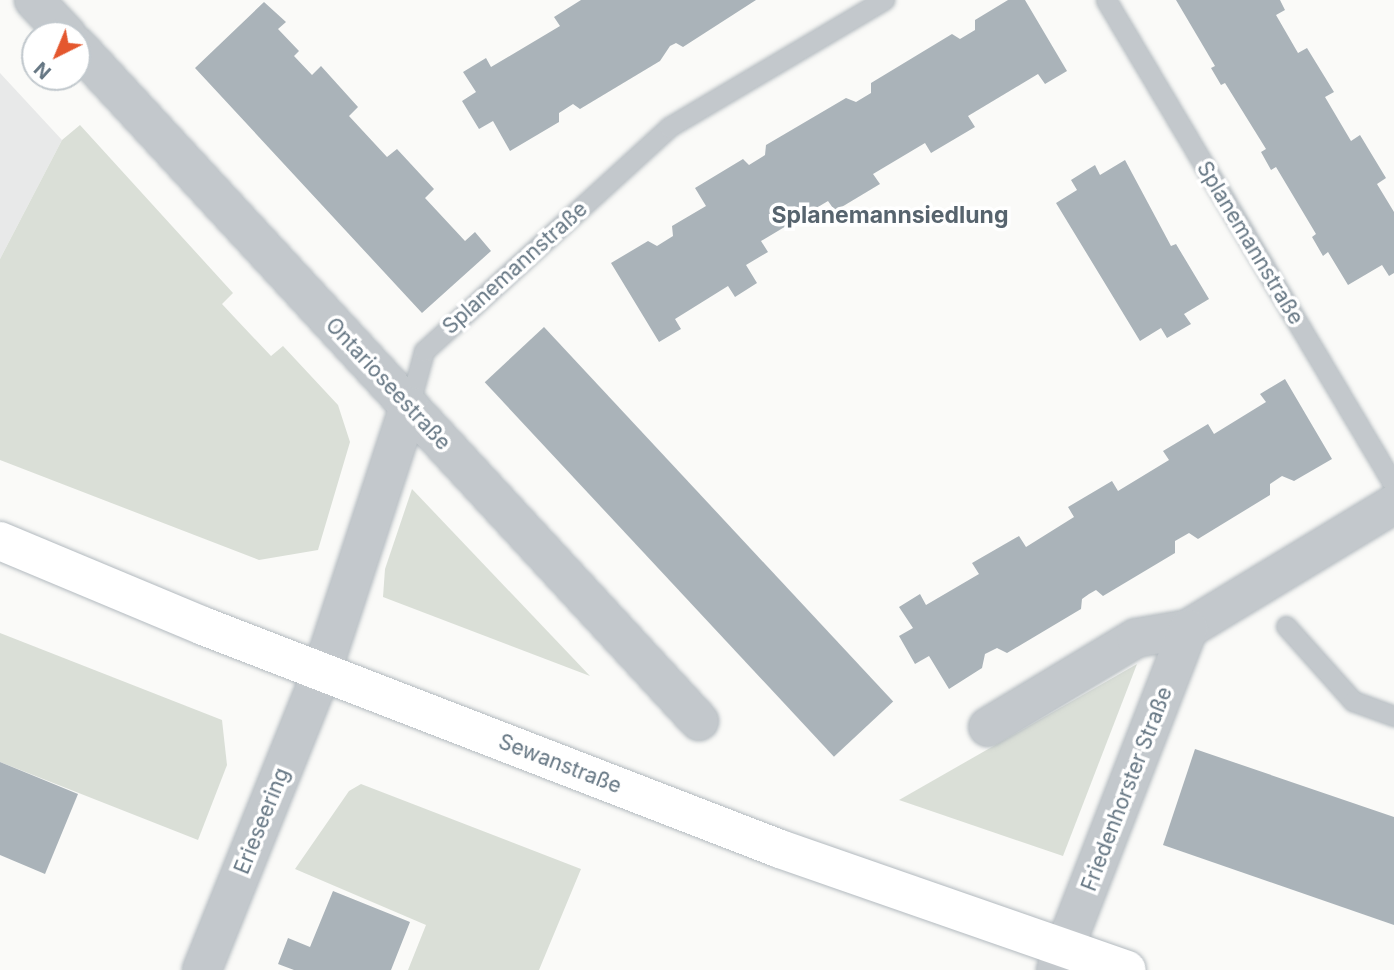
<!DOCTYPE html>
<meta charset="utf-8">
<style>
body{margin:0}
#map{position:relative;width:1394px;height:970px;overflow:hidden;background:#fafaf8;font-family:Inter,sans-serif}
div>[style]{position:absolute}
.built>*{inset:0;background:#e8e9e9}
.green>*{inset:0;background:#dadfd7}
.building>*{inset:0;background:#aab3b9;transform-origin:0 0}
.roads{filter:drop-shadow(0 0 2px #b3babf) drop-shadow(0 0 2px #b3babf)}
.lane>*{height:19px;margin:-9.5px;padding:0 9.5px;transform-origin:9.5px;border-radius:9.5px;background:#c3c8cc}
.street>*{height:38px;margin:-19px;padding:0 19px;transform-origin:19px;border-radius:19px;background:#c3c8cc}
.secondary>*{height:38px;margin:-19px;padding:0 19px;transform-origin:19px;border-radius:19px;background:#fff}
span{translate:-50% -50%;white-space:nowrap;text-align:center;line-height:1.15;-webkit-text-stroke:7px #fff;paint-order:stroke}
.street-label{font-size:21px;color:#657683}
.neighbourhood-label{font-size:23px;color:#57646e;font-weight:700}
.north{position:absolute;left:21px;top:21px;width:70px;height:70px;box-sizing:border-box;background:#fff;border:2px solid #c1c8cd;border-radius:50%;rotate:223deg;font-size:19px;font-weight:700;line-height:28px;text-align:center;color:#657683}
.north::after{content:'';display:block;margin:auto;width:24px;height:32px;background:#e4572e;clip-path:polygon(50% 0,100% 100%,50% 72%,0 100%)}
</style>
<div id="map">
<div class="built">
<div style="clip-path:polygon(0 73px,62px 140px,0 259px)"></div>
</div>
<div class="green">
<div style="clip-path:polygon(80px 125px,233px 293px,222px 304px,236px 319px,271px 356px,283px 346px,338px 405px,350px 442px,318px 550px,259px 560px,0 460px,0 259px,62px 140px)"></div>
<div style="clip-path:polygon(412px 489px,590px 676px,383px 597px,385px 569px)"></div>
<div style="clip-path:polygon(0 633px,222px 720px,227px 765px,198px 840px,0 762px)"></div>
<div style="clip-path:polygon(1137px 664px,1063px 856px,899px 800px)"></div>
<div style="clip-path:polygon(361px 784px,581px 869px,539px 970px,408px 970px,426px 925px,295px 869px,349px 791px)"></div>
</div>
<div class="building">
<div style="clip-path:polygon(581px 0,756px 0,683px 47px,676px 43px,670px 46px,660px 61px,580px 109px,573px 104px,559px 113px,559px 122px,510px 151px,493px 121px,479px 129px,462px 101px,476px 92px,463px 72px,486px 58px,491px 67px,560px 26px,554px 17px)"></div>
<div style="clip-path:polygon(1008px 0,1025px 0,1067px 71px,1045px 84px,1038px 74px,968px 116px,975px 127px,931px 153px,925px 143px,873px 174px,880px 184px,835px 211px,828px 201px,761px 241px,768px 252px,746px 265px,757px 283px,735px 297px,728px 286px,675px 319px,681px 329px,659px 342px,611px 263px,648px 241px,657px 246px,673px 236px,672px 226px,706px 206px,695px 188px,743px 159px,749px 165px,765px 155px,766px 145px,846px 98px,856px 102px,871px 93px,871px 83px,952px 34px,960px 39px,975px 30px,975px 20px)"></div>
<div style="clip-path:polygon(1176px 0,1280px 0,1285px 10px,1276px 15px,1298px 53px,1307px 48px,1334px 92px,1325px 97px,1351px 141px,1360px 135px,1386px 178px,1377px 184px,1394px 212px,1394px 273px,1389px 276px,1382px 265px,1348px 285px,1328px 252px,1323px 256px,1312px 237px,1316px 234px,1276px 167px,1271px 170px,1261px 152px,1266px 149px,1225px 83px,1221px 85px,1211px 68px,1215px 66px)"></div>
<div style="clip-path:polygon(264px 2px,286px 22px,278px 29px,299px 51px,294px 56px,312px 75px,321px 66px,358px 107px,349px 116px,387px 157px,397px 149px,434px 189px,425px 198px,465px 241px,475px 232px,491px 251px,422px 313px,195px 68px)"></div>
<div style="clip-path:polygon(1125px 160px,1171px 246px,1176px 244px,1209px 299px,1184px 314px,1191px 324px,1167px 338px,1161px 328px,1140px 341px,1056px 203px,1077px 190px,1071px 180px,1095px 165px,1100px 175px)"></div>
<div style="left:544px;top:327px;width:512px;height:81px;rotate:47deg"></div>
<div style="clip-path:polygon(1285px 379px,1332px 459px,1294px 481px,1282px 476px,1270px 484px,1270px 495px,1198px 539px,1189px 533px,1175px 541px,1175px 553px,1103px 596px,1096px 590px,1089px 594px,1082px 599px,1081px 609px,1007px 653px,997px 648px,985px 654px,982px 668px,949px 689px,929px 656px,915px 664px,899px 636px,913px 628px,899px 607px,920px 594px,926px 605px,979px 574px,972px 563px,1019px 536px,1026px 547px,1074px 517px,1068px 507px,1112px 481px,1118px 491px,1169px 460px,1163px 451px,1208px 424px,1214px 434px,1266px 402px,1260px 394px)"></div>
<div style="clip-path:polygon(1195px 749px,1394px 817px,1394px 925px,1163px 845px)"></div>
<div style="clip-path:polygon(0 762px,78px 794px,45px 874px,0 855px)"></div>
<div style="clip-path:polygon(333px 891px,410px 922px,391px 970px,294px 970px,278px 964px,288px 938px,310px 947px)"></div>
</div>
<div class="roads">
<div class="lane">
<div style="left:1106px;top:0;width:564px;rotate:59.3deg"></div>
<div style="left:409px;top:406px;width:57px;rotate:-74.7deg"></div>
<div style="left:424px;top:351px;width:332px;rotate:-42.4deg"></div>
<div style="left:669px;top:127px;width:250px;rotate:-30.6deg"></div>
<div style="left:1286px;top:626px;width:101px;rotate:48.2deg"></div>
<div style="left:1353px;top:701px;width:44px;rotate:20.1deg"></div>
</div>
<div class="street">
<div style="left:34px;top:0;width:48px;rotate:46.7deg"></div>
<div style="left:77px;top:46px;width:918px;rotate:47.34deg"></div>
<div style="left:988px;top:727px;width:173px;rotate:-31deg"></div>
<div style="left:1136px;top:638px;width:53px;rotate:-9.8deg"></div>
<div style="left:1188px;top:629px;width:241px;rotate:-31.2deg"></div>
<div style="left:202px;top:970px;width:322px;rotate:-68.1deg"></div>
<div style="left:322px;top:671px;width:279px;rotate:-71.8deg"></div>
<div style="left:1056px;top:970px;width:366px;rotate:-68.8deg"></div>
</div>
<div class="secondary">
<div style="left:0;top:541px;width:220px;rotate:22.7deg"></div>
<div style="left:203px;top:626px;width:619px;rotate:21.13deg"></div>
<div style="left:780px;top:849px;width:367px;rotate:19.2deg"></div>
</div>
</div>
<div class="street-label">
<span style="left:1250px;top:243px;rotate:59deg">Splanemannstraße</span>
<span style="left:515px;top:268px;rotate:-42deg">Splanemannstraße</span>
<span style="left:388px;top:384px;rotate:47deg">Ontarioseestraße</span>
<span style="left:560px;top:764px;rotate:21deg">Sewanstraße</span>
<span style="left:1127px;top:789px;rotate:-69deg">Friedenhorster Straße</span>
<span style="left:262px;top:821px;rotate:-68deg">Erieseering</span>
</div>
<div class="neighbourhood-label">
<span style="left:890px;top:215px">Splanemannsiedlung</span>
</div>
<div class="north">N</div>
</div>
